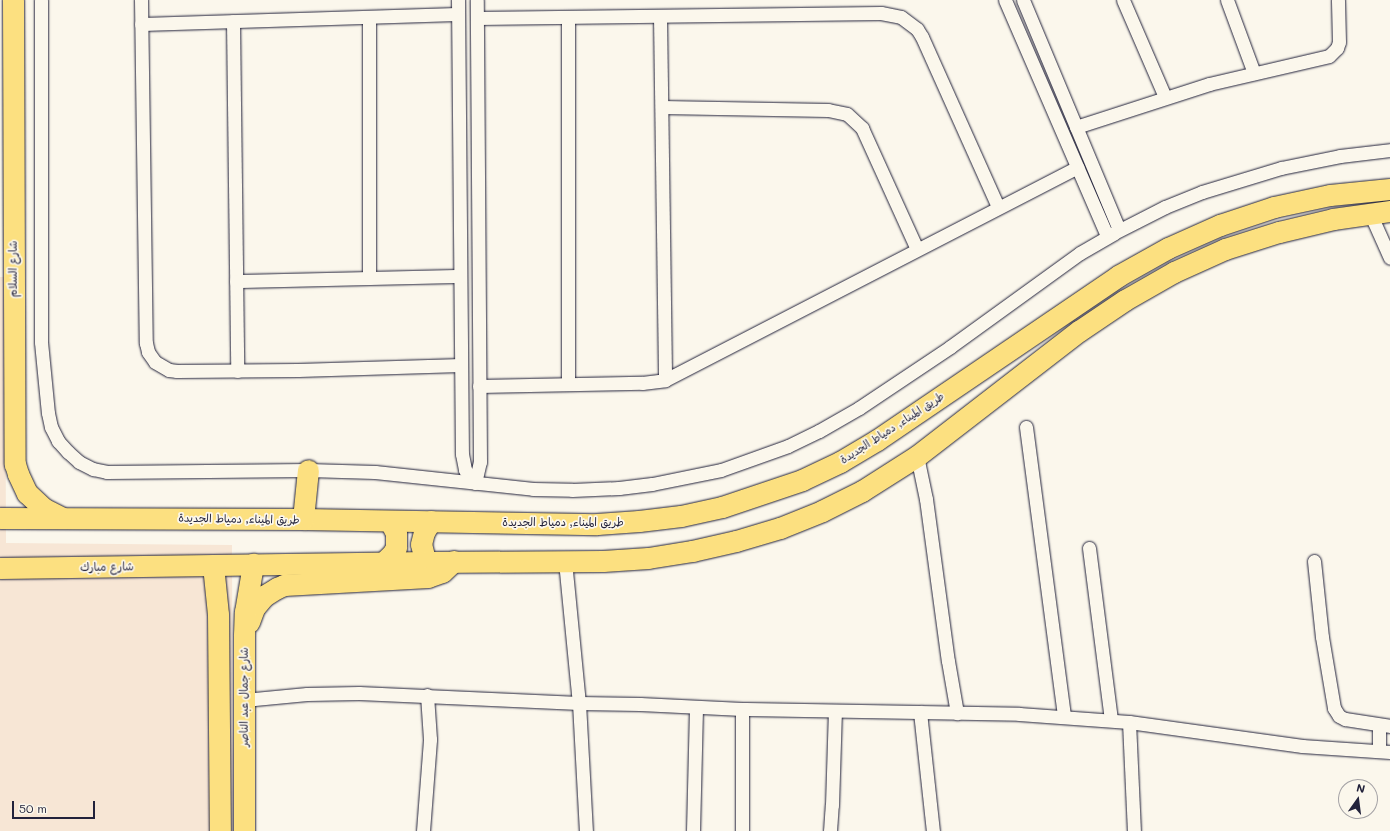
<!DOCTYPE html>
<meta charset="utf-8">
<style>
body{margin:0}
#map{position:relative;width:1390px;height:831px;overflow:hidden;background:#fbf7ec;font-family:Mali,"Playpen Sans Arabic",sans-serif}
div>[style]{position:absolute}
.built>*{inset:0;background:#f7e6d5}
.roads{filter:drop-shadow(0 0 1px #22223b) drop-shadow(0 0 1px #22223b)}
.street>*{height:13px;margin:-6.5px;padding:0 6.5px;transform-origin:6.5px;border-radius:6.5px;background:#fbf7ec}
.primary>*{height:21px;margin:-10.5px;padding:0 10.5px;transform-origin:10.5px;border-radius:10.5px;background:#fce080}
span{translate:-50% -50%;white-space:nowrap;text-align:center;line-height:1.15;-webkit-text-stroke:3.5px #fbf7ec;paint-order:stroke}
.street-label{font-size:11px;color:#22223b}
.north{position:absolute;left:1338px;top:779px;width:40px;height:40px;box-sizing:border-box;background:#fbf7ec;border:1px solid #a4a2a5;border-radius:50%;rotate:14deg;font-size:11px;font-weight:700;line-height:16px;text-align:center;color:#22223b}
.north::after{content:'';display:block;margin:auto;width:14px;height:18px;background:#22223b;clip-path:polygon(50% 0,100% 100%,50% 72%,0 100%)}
.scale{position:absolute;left:12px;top:801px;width:83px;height:18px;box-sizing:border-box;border:2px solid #22223b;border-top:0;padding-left:5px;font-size:12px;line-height:14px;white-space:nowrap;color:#22223b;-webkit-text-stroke:3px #fbf7ec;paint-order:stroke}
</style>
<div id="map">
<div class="built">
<div style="clip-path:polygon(0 277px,5px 277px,6px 543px,232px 545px,233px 831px,0 831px)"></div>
</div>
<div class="roads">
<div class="street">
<div style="left:41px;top:0;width:342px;rotate:90deg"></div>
<div style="left:41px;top:342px;width:71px;rotate:84.4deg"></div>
<div style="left:48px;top:413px;width:14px;rotate:78deg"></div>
<div style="left:51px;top:427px;width:16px;rotate:63deg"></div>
<div style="left:58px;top:441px;width:15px;rotate:48deg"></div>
<div style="left:68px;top:452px;width:15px;rotate:42deg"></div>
<div style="left:79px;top:462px;width:16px;rotate:27deg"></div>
<div style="left:93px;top:469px;width:14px;rotate:12deg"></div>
<div style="left:107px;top:472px;width:201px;rotate:-0.6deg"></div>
<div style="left:308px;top:470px;width:67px;rotate:1.7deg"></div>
<div style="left:375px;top:472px;width:159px;rotate:6.1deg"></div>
<div style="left:533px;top:489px;width:39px;rotate:1deg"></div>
<div style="left:572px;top:490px;width:47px;rotate:-2.4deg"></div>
<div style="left:619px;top:488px;width:33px;rotate:-7deg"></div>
<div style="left:652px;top:484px;width:70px;rotate:-11.5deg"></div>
<div style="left:721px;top:470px;width:71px;rotate:-19.7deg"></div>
<div style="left:788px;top:446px;width:34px;rotate:-26deg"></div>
<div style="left:819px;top:431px;width:46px;rotate:-29.9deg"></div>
<div style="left:859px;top:408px;width:110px;rotate:-33.8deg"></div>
<div style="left:950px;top:347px;width:160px;rotate:-35.9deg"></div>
<div style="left:1080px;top:253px;width:39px;rotate:-30deg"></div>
<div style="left:1114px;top:233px;width:57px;rotate:-27deg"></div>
<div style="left:1165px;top:207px;width:40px;rotate:-22deg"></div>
<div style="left:1202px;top:192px;width:83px;rotate:-16.9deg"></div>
<div style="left:1281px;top:168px;width:60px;rotate:-11.5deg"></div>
<div style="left:1340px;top:156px;width:50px;rotate:-6.8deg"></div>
<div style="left:141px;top:0;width:343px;rotate:89.2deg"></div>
<div style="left:146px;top:343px;width:9px;rotate:77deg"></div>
<div style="left:148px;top:352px;width:12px;rotate:55deg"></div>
<div style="left:155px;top:362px;width:16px;rotate:30deg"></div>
<div style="left:169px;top:370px;width:8px;rotate:7deg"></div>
<div style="left:177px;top:371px;width:121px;rotate:-0.5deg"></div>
<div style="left:298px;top:370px;width:163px;rotate:-1.8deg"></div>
<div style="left:458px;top:0;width:454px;rotate:89.5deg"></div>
<div style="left:462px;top:454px;width:16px;rotate:79deg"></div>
<div style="left:465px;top:470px;width:16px;rotate:52deg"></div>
<div style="left:475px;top:483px;width:22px;rotate:-77deg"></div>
<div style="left:480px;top:462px;width:462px;rotate:-90.4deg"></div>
<div style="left:1005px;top:0;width:257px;rotate:66.6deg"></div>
<div style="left:1023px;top:0;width:249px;rotate:67.3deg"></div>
<div style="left:1123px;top:0;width:106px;rotate:66.6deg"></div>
<div style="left:1227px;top:0;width:78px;rotate:69.7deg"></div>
<div style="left:660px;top:16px;width:364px;rotate:89.2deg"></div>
<div style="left:369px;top:17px;width:261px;rotate:90deg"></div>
<div style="left:568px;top:17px;width:367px;rotate:90deg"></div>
<div style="left:477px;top:18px;width:404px;rotate:-0.7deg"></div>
<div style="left:881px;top:13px;width:20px;rotate:11deg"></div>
<div style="left:901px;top:17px;width:20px;rotate:37deg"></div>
<div style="left:917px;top:29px;width:9px;rotate:58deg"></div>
<div style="left:922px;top:37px;width:186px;rotate:65.9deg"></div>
<div style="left:233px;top:21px;width:350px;rotate:89.3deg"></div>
<div style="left:141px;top:24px;width:317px;rotate:-1.8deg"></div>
<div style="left:662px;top:107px;width:166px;rotate:1deg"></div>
<div style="left:828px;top:110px;width:19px;rotate:12deg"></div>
<div style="left:847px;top:114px;width:21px;rotate:43deg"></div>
<div style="left:862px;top:128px;width:133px;rotate:65.6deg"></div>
<div style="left:1076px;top:127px;width:140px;rotate:-17.9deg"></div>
<div style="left:1209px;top:84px;width:123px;rotate:-13.1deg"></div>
<div style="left:1329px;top:56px;width:11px;rotate:-45deg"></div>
<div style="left:1337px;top:48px;width:6px;rotate:-72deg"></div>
<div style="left:1339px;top:42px;width:42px;rotate:-91.4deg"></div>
<div style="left:1370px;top:213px;width:49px;rotate:66deg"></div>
<div style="left:236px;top:281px;width:224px;rotate:-1.3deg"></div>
<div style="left:479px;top:386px;width:163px;rotate:-1.1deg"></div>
<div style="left:642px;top:383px;width:23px;rotate:-7deg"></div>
<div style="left:665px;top:380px;width:464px;rotate:-27.3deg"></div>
<div style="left:1026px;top:427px;width:292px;rotate:82.5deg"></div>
<div style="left:917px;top:456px;width:44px;rotate:78.2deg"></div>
<div style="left:926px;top:499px;width:163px;rotate:82.3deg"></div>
<div style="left:948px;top:661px;width:53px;rotate:80.2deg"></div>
<div style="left:1089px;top:548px;width:173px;rotate:82.7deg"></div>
<div style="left:565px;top:561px;width:143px;rotate:84.4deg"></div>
<div style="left:579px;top:703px;width:128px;rotate:86.9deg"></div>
<div style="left:1314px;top:561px;width:76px;rotate:84deg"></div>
<div style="left:1322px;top:637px;width:72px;rotate:80.4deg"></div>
<div style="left:1334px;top:708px;width:9px;rotate:58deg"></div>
<div style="left:1339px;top:716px;width:7px;rotate:27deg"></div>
<div style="left:1345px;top:719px;width:46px;rotate:8.8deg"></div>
<div style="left:244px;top:700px;width:63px;rotate:-5.4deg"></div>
<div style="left:307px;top:694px;width:52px;rotate:-1.1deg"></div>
<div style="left:359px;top:693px;width:220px;rotate:2.6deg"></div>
<div style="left:579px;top:703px;width:61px;rotate:0.9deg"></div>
<div style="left:640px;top:704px;width:102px;rotate:2.8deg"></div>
<div style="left:742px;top:709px;width:277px;rotate:1deg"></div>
<div style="left:1019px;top:714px;width:110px;rotate:4.2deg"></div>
<div style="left:1129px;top:722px;width:175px;rotate:7.9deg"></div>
<div style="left:1302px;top:746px;width:88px;rotate:3.9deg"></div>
<div style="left:920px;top:712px;width:120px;rotate:83.8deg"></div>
<div style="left:1129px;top:722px;width:109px;rotate:87.4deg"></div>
<div style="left:1379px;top:751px;width:26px;rotate:-90deg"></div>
<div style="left:423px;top:831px;width:92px;rotate:-85.6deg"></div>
<div style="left:430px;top:739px;width:44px;rotate:-93.9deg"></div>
<div style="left:693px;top:831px;width:124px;rotate:-88.6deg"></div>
<div style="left:742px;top:831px;width:122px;rotate:-90deg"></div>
<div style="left:830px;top:831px;width:26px;rotate:-86deg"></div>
<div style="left:832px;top:805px;width:94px;rotate:-88.2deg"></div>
</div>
<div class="primary">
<div style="left:13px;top:0;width:464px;rotate:89.8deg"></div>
<div style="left:15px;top:464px;width:10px;rotate:73deg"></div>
<div style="left:18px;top:474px;width:21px;rotate:65deg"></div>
<div style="left:27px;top:493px;width:22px;rotate:43deg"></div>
<div style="left:43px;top:508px;width:20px;rotate:27deg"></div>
<div style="left:0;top:518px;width:303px;rotate:0.2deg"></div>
<div style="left:303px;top:519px;width:294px;rotate:1deg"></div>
<div style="left:597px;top:524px;width:42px;rotate:-4.1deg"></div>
<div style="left:639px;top:521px;width:42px;rotate:-6.8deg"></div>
<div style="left:681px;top:516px;width:42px;rotate:-12.4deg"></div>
<div style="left:722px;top:507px;width:84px;rotate:-18.6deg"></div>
<div style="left:802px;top:480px;width:42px;rotate:-25.3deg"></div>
<div style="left:840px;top:462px;width:43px;rotate:-30.7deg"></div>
<div style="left:877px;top:440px;width:292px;rotate:-34.2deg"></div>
<div style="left:1118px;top:276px;width:57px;rotate:-29.2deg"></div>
<div style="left:1168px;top:248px;width:57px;rotate:-23.9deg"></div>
<div style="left:1220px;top:225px;width:57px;rotate:-18.4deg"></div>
<div style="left:1274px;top:207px;width:57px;rotate:-12.1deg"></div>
<div style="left:1330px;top:195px;width:60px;rotate:-5.7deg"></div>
<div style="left:303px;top:519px;width:49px;rotate:-84.2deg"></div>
<div style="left:428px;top:562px;width:7px;rotate:-124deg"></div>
<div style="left:424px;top:556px;width:12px;rotate:-104deg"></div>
<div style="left:421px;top:544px;width:12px;rotate:-76deg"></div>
<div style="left:424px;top:532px;width:13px;rotate:-58deg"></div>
<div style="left:383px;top:563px;width:14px;rotate:-45deg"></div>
<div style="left:393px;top:553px;width:7px;rotate:-63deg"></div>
<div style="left:396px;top:547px;width:14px;rotate:-90deg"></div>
<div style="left:396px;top:533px;width:13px;rotate:-117deg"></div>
<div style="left:213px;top:565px;width:49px;rotate:84.2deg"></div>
<div style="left:218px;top:614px;width:217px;rotate:89.5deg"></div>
<div style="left:0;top:568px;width:428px;rotate:-0.8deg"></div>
<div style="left:428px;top:562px;width:175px;rotate:-0.3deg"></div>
<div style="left:603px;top:561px;width:45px;rotate:-3.8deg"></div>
<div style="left:648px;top:558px;width:45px;rotate:-9deg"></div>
<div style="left:692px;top:551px;width:45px;rotate:-12.8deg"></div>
<div style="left:736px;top:541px;width:46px;rotate:-16.5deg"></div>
<div style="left:780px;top:528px;width:45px;rotate:-22deg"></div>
<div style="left:822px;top:511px;width:45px;rotate:-26.6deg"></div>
<div style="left:862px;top:491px;width:65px;rotate:-32.5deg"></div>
<div style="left:917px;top:456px;width:205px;rotate:-37.7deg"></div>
<div style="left:1079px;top:331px;width:55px;rotate:-34deg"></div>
<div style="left:1125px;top:300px;width:56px;rotate:-29.7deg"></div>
<div style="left:1174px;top:272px;width:56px;rotate:-24.3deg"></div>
<div style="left:1225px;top:249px;width:57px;rotate:-17.5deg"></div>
<div style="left:1279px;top:232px;width:56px;rotate:-13.5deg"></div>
<div style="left:1333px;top:219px;width:58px;rotate:-8deg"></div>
<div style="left:249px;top:622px;width:15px;rotate:-70deg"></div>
<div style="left:254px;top:608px;width:16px;rotate:-50deg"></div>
<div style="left:264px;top:596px;width:15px;rotate:-32deg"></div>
<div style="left:277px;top:588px;width:8px;rotate:-23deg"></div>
<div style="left:284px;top:585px;width:144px;rotate:-3.2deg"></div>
<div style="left:428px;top:577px;width:15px;rotate:-20deg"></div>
<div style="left:442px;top:572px;width:16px;rotate:-43deg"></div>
<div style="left:244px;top:831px;width:196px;rotate:-90deg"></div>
<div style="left:244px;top:635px;width:23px;rotate:-88deg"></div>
<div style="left:245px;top:612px;width:49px;rotate:-80.5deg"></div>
</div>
</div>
<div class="street-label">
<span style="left:13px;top:269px;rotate:-90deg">شارع السلام</span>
<span style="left:892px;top:428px;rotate:-33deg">طريق الميناء, دمياط الجديدة</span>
<span style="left:239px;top:519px;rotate:1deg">طريق الميناء, دمياط الجديدة</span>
<span style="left:563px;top:522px">طريق الميناء, دمياط الجديدة</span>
<span style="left:107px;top:567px;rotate:-1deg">شارع مبارك</span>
<span style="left:244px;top:697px;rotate:-90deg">شارع جمال عبد الناصر</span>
</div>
<div class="north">N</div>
<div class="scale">50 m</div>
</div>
